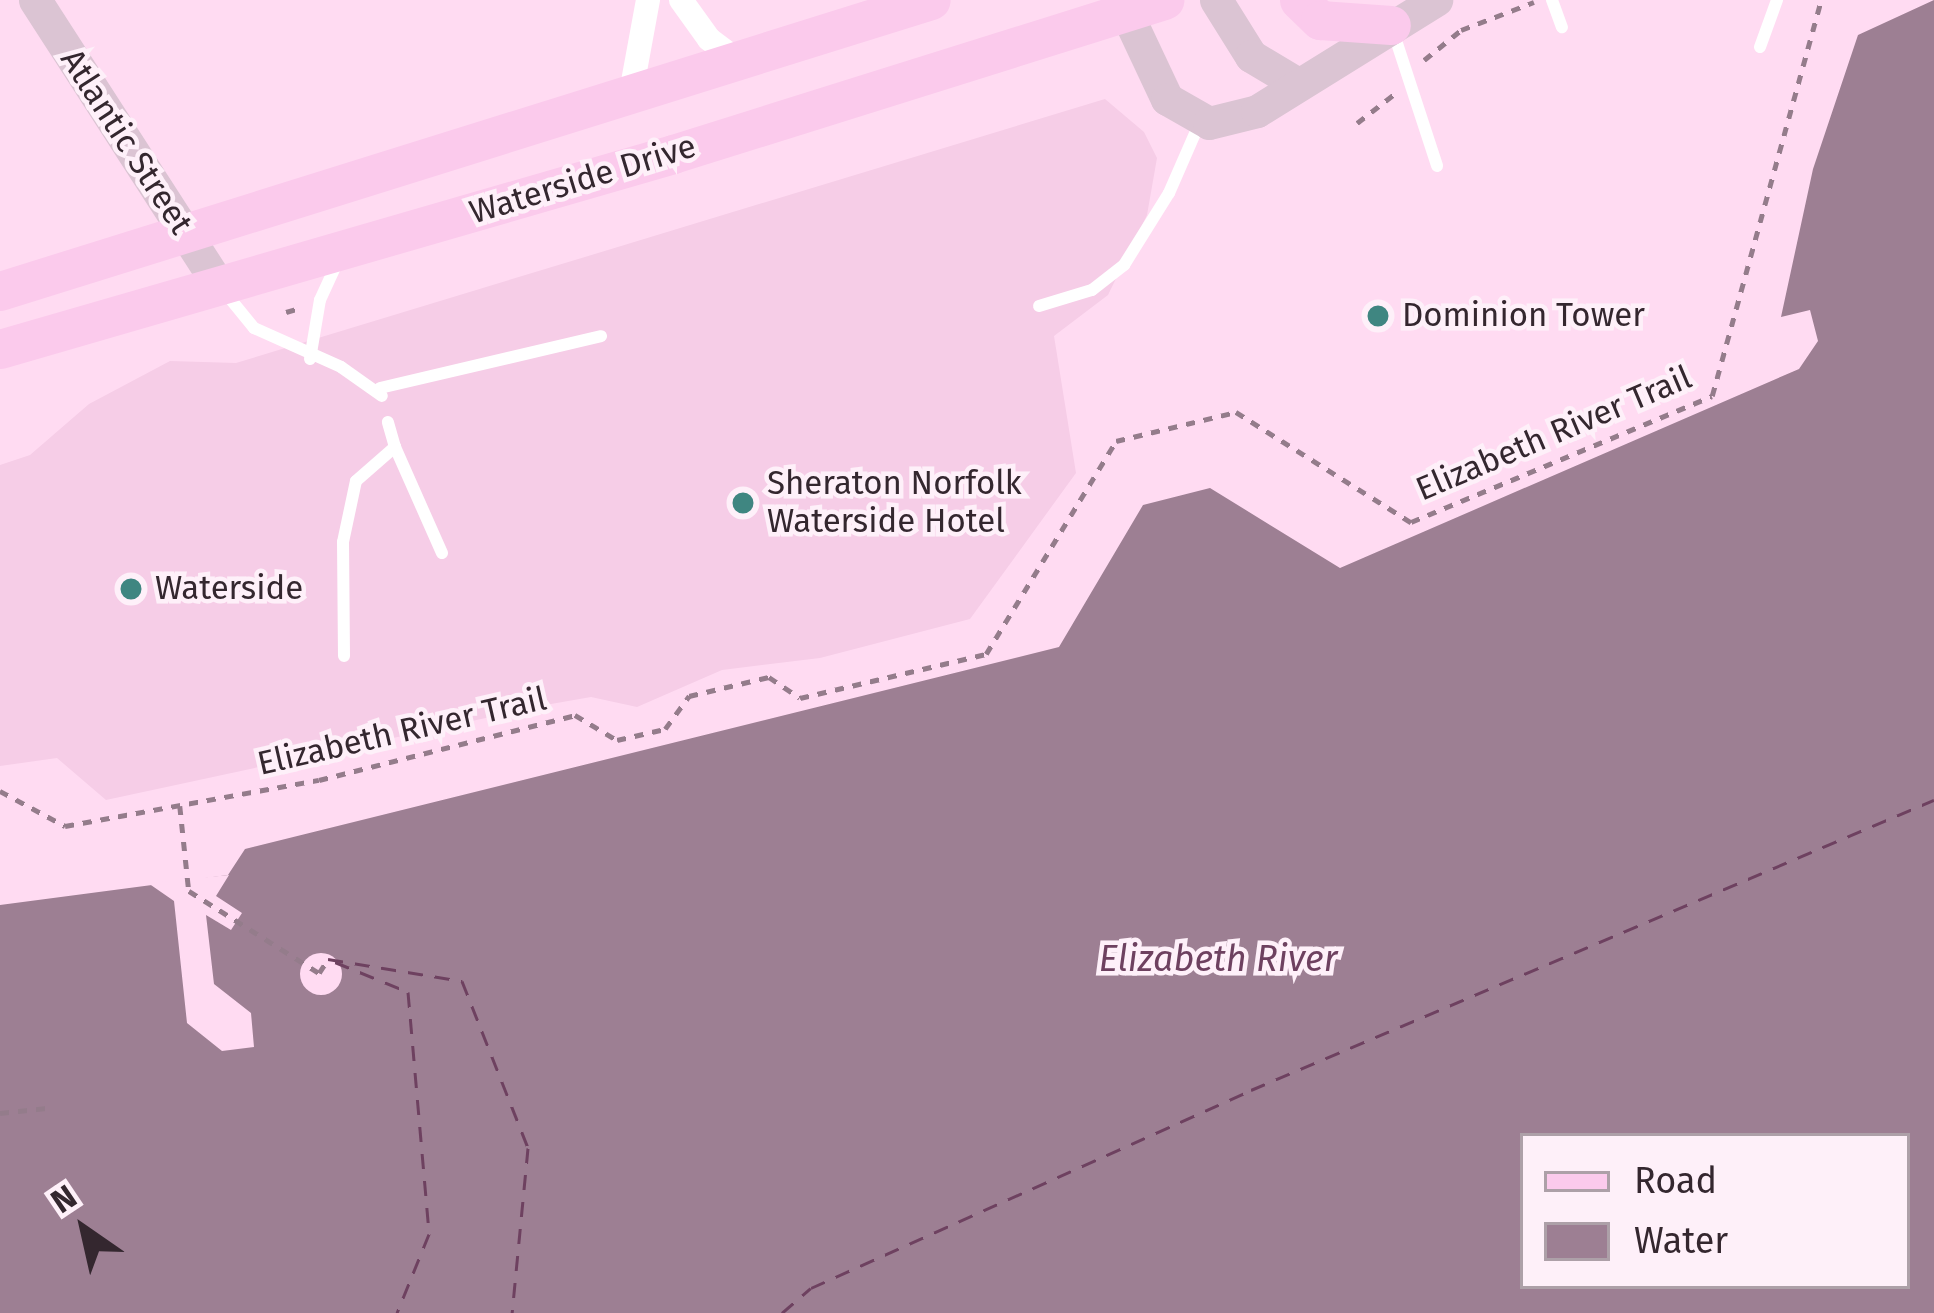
<!DOCTYPE html>
<style>
body{margin:0}
#map{position:relative;width:1934px;height:1313px;overflow:hidden;background:#ffdbf2;font-family:"Fira Sans",sans-serif}
div>[style]{position:absolute}
.built>*{inset:0;background:#f6cde7}
.water>*{inset:0;background:#9d7f93}
.pier>*{inset:0;background:#ffdbf2}
.round{border-radius:50%}
.ferry>*{height:3px;margin-top:-1.5px;transform-origin:0;background:repeating-linear-gradient(90deg,#6e4160 0 15px,transparent 0 27px)}
.path>*{height:4.5px;margin-top:-2.25px;transform-origin:0;background:repeating-linear-gradient(90deg,#947c8b 0 9px,transparent 0 18px)}
.lane>*{height:12px;margin:-6px;padding:0 6px;transform-origin:6px;border-radius:6px;background:#fff}
.street>*{height:24px;margin:-12px;padding:0 12px;transform-origin:12px;border-radius:12px;background:#fff}
.secondary>*{height:33px;margin:-16.5px;padding:0 16.5px;transform-origin:16.5px;border-radius:16.5px;background:#dbc4d3}
.primary>*{height:39px;margin:-19.5px;padding:0 19.5px;transform-origin:19.5px;border-radius:19.5px;background:#fbcaec}
.dots>*{width:33px;height:33px;translate:-50% -50%;box-sizing:border-box;border:6px solid #fef0f9;border-radius:50%}
span{translate:-50% -50%;white-space:nowrap;text-align:center;line-height:1.15;-webkit-text-stroke:9px #fef0f9;paint-order:stroke}
.street-label{font-size:33px;color:#34272f}
.poi-label{font-size:33px;color:#34272f}
.left{translate:0 -50%;text-align:left}
.water-label{font-size:36px;color:#6e4160;font-style:italic}
.legend{position:absolute;left:1520px;top:1133px;width:390px;height:156px;box-sizing:border-box;background:#fef0f9;border:3px solid #ada0a8;margin:0;padding:15px 21px;list-style:none;font-size:36px;color:#34272f}
.legend li{display:flex;align-items:center;gap:24px;height:60px}
.legend b{width:60px;border:3px solid #ada0a8}
.north{position:absolute;left:24px;top:1169px;width:120px;height:120px;-webkit-text-stroke:9px #fef0f9;paint-order:stroke;rotate:326deg;font-size:33px;font-weight:700;line-height:48px;text-align:center;color:#34272f}
.north::after{content:'';display:block;margin:auto;width:42px;height:54px;background:#34272f;clip-path:polygon(50% 0,100% 100%,50% 72%,0 100%)}
</style>
<div id="map">
<div class="built">
<div style="clip-path:polygon(1105px 99px,1144px 132px,1157px 158px,1147px 215px,1108px 295px,1054px 336px,1076px 473px,970px 619px,820px 658px,722px 670px,637px 707px,591px 697px,551px 704px,106px 800px,57px 758px,0 766px,0 465px,30px 455px,89px 404px,170px 361px,236px 363px)"></div>
</div>
<div class="water">
<div style="clip-path:polygon(evenodd,1934px 0,1934px 1313px,0 1313px,0 905px,228px 875px,245px 849px,1059px 647px,1143px 505px,1210px 488px,1340px 568px,1799px 369px,1818px 341px,1810px 310px,1781px 317px,1813px 169px,1858px 35px,1934px 0,1523px 1136px,1907px 1136px,1907px 1286px,1523px 1286px,1523px 1136px)"></div>
</div>
<div class="pier">
<div style="clip-path:polygon(229px 875px,216px 896px,242px 913px,231px 930px,206px 915px,214px 984px,251px 1013px,254px 1047px,222px 1051px,187px 1023px,174px 901px,148px 883px)"></div>
<div class="round" style="left:300px;top:953px;width:42px;height:42px"></div>
</div>
<div class="ferry">
<div style="left:328px;top:959px;width:136px;rotate:9.3deg"></div>
<div style="left:462px;top:981px;width:180px;rotate:68.4deg"></div>
<div style="left:528px;top:1148px;width:166px;rotate:95.5deg"></div>
<div style="left:335px;top:962px;width:79px;rotate:22.3deg"></div>
<div style="left:408px;top:992px;width:243px;rotate:85deg"></div>
<div style="left:429px;top:1234px;width:85px;rotate:112.1deg"></div>
<div style="left:782px;top:1313px;width:38px;rotate:-41deg"></div>
<div style="left:811px;top:1288px;width:482px;rotate:-24.2deg"></div>
<div style="left:1251px;top:1090px;width:742px;rotate:-23.01deg"></div>
</div>
<div class="path">
<div style="left:1424px;top:60px;width:48px;rotate:-39deg"></div>
<div style="left:1461px;top:30px;width:78px;rotate:-21deg"></div>
<div style="left:1357px;top:123px;width:46px;rotate:-37.9deg"></div>
<div style="left:286px;top:312px;width:15px;rotate:-16deg"></div>
<div style="left:0;top:791px;width:74px;rotate:28.3deg"></div>
<div style="left:65px;top:826px;width:258px;rotate:-10.3deg"></div>
<div style="left:319px;top:780px;width:264px;rotate:-14.2deg"></div>
<div style="left:575px;top:715px;width:49px;rotate:30.8deg"></div>
<div style="left:617px;top:740px;width:49px;rotate:-12.9deg"></div>
<div style="left:665px;top:729px;width:41px;rotate:-54deg"></div>
<div style="left:689px;top:696px;width:82px;rotate:-13.4deg"></div>
<div style="left:769px;top:677px;width:37px;rotate:34deg"></div>
<div style="left:800px;top:698px;width:191px;rotate:-13.3deg"></div>
<div style="left:986px;top:654px;width:250px;rotate:-58.6deg"></div>
<div style="left:1116px;top:441px;width:123px;rotate:-13.6deg"></div>
<div style="left:1236px;top:412px;width:207px;rotate:32.2deg"></div>
<div style="left:1411px;top:522px;width:326px;rotate:-22.7deg"></div>
<div style="left:1712px;top:396px;width:411px;rotate:-74.6deg"></div>
<div style="left:180px;top:806px;width:85px;rotate:84deg"></div>
<div style="left:189px;top:891px;width:154px;rotate:32.2deg"></div>
<div style="left:319px;top:973px;width:17px;rotate:-57deg"></div>
<div style="left:0;top:1113px;width:47px;rotate:-6.1deg"></div>
</div>
<div class="lane">
<div style="left:1552px;top:0;width:29px;rotate:70deg"></div>
<div style="left:1393px;top:31px;width:142px;rotate:71.9deg"></div>
<div style="left:1760px;top:47px;width:50px;rotate:-70.1deg"></div>
<div style="left:223px;top:290px;width:49px;rotate:50.8deg"></div>
<div style="left:254px;top:328px;width:95px;rotate:24.1deg"></div>
<div style="left:341px;top:367px;width:50px;rotate:35.3deg"></div>
<div style="left:1039px;top:306px;width:55px;rotate:-16.8deg"></div>
<div style="left:1092px;top:290px;width:41px;rotate:-38deg"></div>
<div style="left:1124px;top:265px;width:85px;rotate:-58deg"></div>
<div style="left:1169px;top:193px;width:77px;rotate:-66.4deg"></div>
<div style="left:310px;top:359px;width:60px;rotate:-80.4deg"></div>
<div style="left:320px;top:300px;width:41px;rotate:-65.3deg"></div>
<div style="left:380px;top:388px;width:227px;rotate:-13.2deg"></div>
<div style="left:395px;top:447px;width:116px;rotate:66.1deg"></div>
<div style="left:344px;top:656px;width:114px;rotate:-90.5deg"></div>
<div style="left:343px;top:542px;width:62px;rotate:-78deg"></div>
<div style="left:356px;top:481px;width:52px;rotate:-41.1deg"></div>
<div style="left:395px;top:447px;width:26px;rotate:-106deg"></div>
</div>
<div class="street">
<div style="left:681px;top:0;width:48px;rotate:54.3deg"></div>
<div style="left:709px;top:39px;width:40px;rotate:37deg"></div>
<div style="left:630px;top:98px;width:100px;rotate:-79.6deg"></div>
</div>
<div class="secondary">
<div style="left:35px;top:0;width:338px;rotate:57.2deg"></div>
<div style="left:1216px;top:0;width:66px;rotate:58deg"></div>
<div style="left:1251px;top:56px;width:55px;rotate:30.8deg"></div>
<div style="left:1126px;top:12px;width:96px;rotate:64.8deg"></div>
<div style="left:1167px;top:99px;width:48px;rotate:29.7deg"></div>
<div style="left:1209px;top:123px;width:49px;rotate:-14deg"></div>
<div style="left:1257px;top:111px;width:211px;rotate:-31.8deg"></div>
</div>
<div class="primary">
<div style="left:1299px;top:0;width:29px;rotate:44deg"></div>
<div style="left:1320px;top:20px;width:71px;rotate:4deg"></div>
<div style="left:0;top:291px;width:975px;rotate:-17.36deg"></div>
<div style="left:0;top:349px;width:701px;rotate:-16.16deg"></div>
<div style="left:673px;top:154px;width:515px;rotate:-17.41deg"></div>
</div>
<div class="dots">
<div style="left:1378px;top:316px;background:#3f8681"></div>
<div style="left:743px;top:503px;background:#3f8681"></div>
<div style="left:131px;top:589px;background:#3f8681"></div>
</div>
<div class="street-label">
<span style="left:126px;top:142px;rotate:57deg">Atlantic Street</span>
<span style="left:583px;top:180px;rotate:-17deg">Waterside Drive</span>
<span style="left:1554px;top:434px;rotate:-23deg">Elizabeth River Trail</span>
<span style="left:402px;top:732px;rotate:-13deg">Elizabeth River Trail</span>
</div>
<div class="poi-label">
<span class="left" style="left:1402px;top:316px">Dominion Tower</span>
<span class="left" style="left:767px;top:503px">Sheraton Norfolk<br>Waterside Hotel</span>
<span class="left" style="left:155px;top:589px">Waterside</span>
</div>
<div class="water-label">
<span style="left:1218px;top:960px">Elizabeth River</span>
</div>
<ul class="legend">
<li><b style="height:15px;background:#fbcaec"></b>Road</li>
<li><b style="height:33px;background:#9d7f93"></b>Water</li>
</ul>
<div class="north">N</div>
</div>
